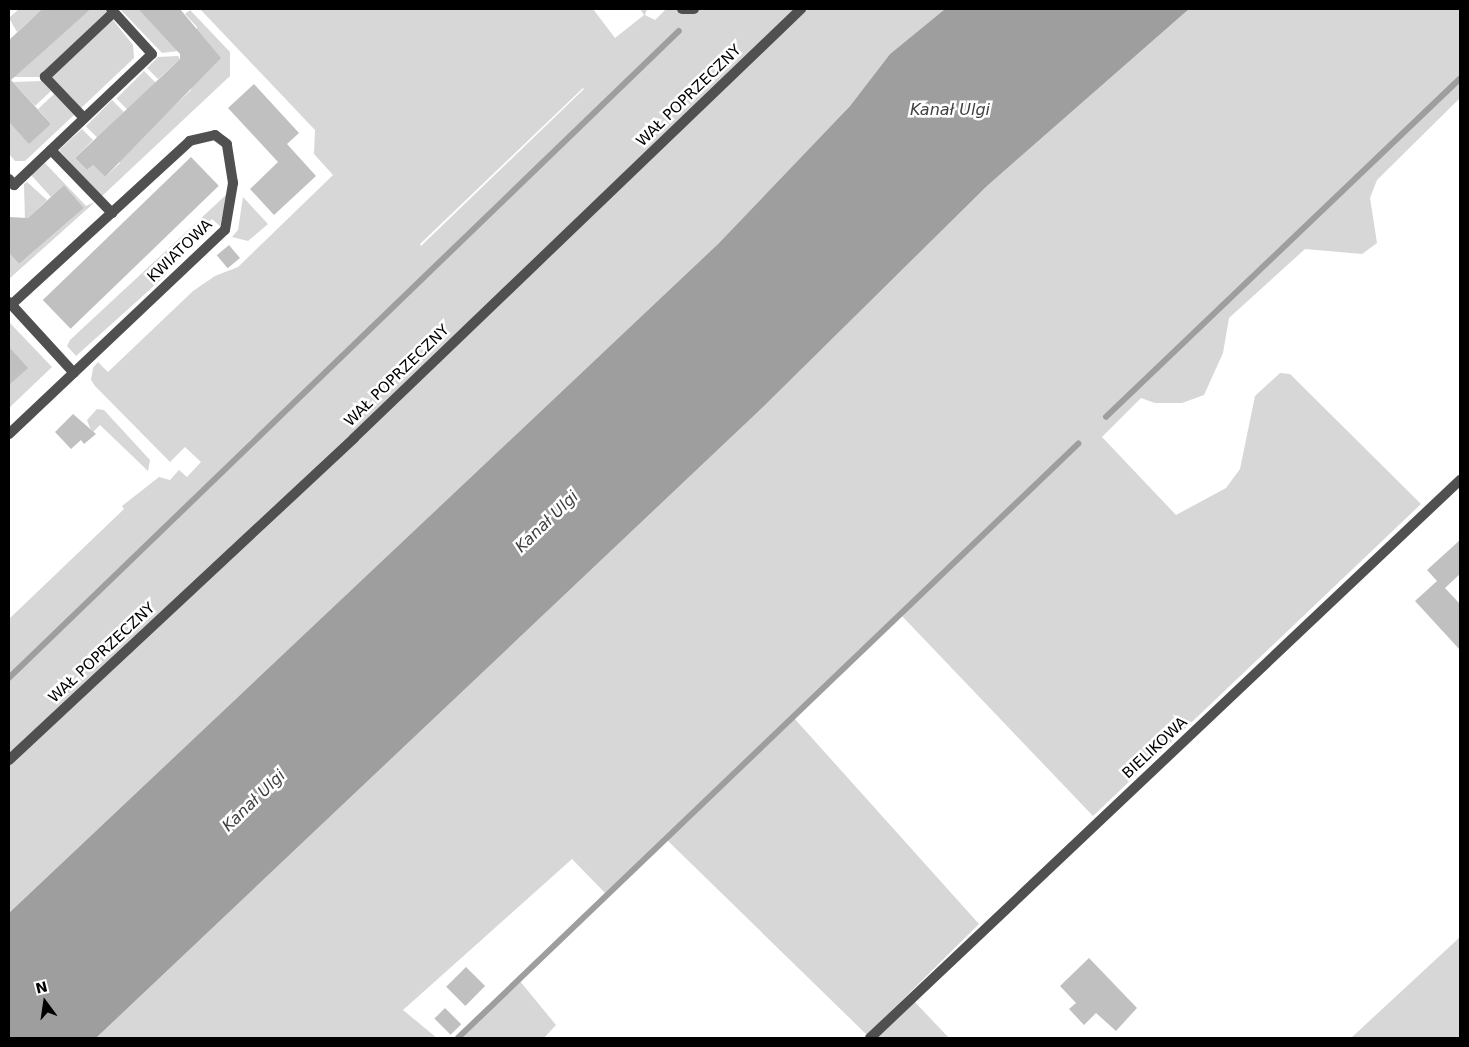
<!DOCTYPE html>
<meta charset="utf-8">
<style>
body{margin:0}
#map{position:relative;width:1469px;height:1047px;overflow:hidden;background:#fff;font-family:"DejaVu Sans",sans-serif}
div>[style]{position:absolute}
.green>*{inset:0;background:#d7d7d7;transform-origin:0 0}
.water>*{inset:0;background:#9e9e9e}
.stream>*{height:5.5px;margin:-2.75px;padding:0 2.75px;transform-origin:2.75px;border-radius:2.75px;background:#9e9e9e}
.building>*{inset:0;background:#c0c0c0;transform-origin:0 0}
.street>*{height:10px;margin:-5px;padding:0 5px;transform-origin:5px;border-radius:5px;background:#505050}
span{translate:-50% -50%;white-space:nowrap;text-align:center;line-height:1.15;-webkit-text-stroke:5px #fff;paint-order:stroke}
.street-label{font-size:15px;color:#000}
.water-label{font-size:16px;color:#3f3f3f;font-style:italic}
.frame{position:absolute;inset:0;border:10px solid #000;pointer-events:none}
.north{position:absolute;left:20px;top:977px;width:50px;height:50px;-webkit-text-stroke:4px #fff;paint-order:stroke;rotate:346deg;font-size:14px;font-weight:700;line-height:20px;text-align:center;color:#000}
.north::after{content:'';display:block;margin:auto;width:18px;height:22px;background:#000;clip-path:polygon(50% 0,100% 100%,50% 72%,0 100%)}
</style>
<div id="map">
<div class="green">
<div style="clip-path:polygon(19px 9px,42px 9px,17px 32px,9px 18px)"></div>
<div style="clip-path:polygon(91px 9px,105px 9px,107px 13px,39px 77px,13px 77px)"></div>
<div style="clip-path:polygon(120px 9px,138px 9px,178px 51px,162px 53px)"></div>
<div style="clip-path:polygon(evenodd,200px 9px,593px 9px,615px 38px,644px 15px,640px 9px,647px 9px,645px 15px,655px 20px,666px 9px,945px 9px,890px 54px,850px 106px,718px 244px,9px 913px,9px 619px,124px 509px,122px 506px,159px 477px,170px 480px,179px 470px,187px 477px,201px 462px,185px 447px,170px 462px,95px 386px,91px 380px,93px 368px,98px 362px,108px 372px,193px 291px,215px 276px,238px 267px,333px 175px,314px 154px,315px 130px,200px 9px,583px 88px,584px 89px,421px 246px,420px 244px,583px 88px)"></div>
<div style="clip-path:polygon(1189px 9px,1460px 9px,1460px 98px,1377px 180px,1370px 198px,1377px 243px,1362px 254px,1305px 249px,1229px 318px,1223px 353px,1204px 395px,1182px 403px,1155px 403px,1141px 398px,1102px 437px,1176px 515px,1226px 488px,1240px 469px,1255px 396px,1280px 373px,1290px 374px,1421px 504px,1093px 816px,901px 615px,794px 718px,979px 924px,867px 1035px,667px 840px,608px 896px,572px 859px,403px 1010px,437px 1038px,96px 1038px,762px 408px,987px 186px)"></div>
<div style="clip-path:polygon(190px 10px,230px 52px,230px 76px,101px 197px,59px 150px,82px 129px,93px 140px,75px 158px,87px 170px,93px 165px,105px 177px,120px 163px,118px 160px,191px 90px,197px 27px,185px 14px)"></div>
<div style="clip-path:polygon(113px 20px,133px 45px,134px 58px,79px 110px,51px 78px)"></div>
<div style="clip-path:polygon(178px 56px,180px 59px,158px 79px,147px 68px,158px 57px)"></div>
<div style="left:144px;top:71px;width:16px;height:39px;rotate:45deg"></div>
<div style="clip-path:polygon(42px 81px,51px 91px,35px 106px,13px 82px)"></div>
<div style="clip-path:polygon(54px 94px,74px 115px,25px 161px,15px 161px,9px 154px,9px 122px,29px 143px,51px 124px,38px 109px)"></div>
<div style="left:112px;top:100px;width:17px;height:37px;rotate:45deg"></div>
<div style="clip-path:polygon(45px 163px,86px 206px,95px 202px,9px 279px,9px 253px,19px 264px,84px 208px,64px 185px,51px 197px,31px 175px)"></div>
<div style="clip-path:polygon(27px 182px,47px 200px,25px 221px,24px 184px)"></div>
<div style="clip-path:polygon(227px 194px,220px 226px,212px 219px,173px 253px,174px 263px,165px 276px,76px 356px,67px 346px,70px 340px)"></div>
<div style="clip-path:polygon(243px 197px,268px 224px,248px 241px,232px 237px,238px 230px)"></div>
<div style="clip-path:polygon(9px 322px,52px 367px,9px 408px)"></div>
<div style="clip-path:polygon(97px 409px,104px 410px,150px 460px,148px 471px,100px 425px,92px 433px,87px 420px)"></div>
<div style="clip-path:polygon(1460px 937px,1460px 1038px,1351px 1038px)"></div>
<div style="clip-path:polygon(519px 980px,556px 1025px,544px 1038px,458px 1038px)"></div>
<div style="clip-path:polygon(912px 999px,949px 1038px,870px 1038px)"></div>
</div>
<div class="water">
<div style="clip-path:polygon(945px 9px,1189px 9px,987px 186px,762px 408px,96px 1038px,9px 1038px,9px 913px,718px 244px,850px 106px,890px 54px)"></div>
</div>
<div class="stream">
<div style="left:1106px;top:417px;width:489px;rotate:-43.7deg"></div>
<div style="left:9px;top:678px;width:931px;rotate:-44deg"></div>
<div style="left:458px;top:1038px;width:859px;rotate:-43.77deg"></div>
</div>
<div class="building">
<div style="clip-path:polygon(42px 9px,91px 9px,11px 80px,51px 124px,29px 144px,9px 122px,9px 40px)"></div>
<div style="clip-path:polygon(138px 9px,180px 9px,221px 58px,105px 177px,93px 165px,87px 170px,75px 158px,180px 59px,180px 54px)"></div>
<div style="clip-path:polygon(254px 84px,299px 133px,287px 144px,316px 176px,274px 215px,250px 189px,278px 162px,228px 108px)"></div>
<div style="left:191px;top:157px;width:40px;height:206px;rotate:46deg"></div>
<div style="clip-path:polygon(64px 185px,84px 208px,19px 264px,9px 253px,9px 217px,28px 218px)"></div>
<div style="left:229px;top:245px;width:17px;height:16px;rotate:50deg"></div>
<div style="clip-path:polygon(9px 347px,28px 368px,9px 385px)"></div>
<div style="clip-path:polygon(73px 414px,96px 434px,84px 444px,81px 440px,71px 449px,55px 432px)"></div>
<div style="clip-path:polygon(1460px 540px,1460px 574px,1445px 588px,1460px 604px,1460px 650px,1415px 601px,1437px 581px,1427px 570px)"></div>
<div style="clip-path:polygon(1089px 958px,1137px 1008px,1116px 1031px,1096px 1013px,1084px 1025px,1069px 1009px,1076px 1003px,1060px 986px)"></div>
<div style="left:466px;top:967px;width:27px;height:28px;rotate:45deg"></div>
<div style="left:445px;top:1008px;width:23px;height:15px;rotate:45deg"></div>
</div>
<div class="street">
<div style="left:682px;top:9px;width:12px"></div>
<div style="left:84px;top:118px;width:57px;rotate:-133.6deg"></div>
<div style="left:45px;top:77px;width:95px;rotate:-43.3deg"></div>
<div style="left:51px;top:150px;width:88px;rotate:45.9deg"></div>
<div style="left:9px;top:179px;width:8px;rotate:50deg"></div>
<div style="left:14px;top:185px;width:190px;rotate:-43.5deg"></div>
<div style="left:152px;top:54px;width:61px;rotate:-132.3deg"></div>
<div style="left:9px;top:302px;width:96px;rotate:47.5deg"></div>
<div style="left:9px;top:434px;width:297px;rotate:-43.4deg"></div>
<div style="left:225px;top:230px;width:48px;rotate:-80.3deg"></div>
<div style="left:233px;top:183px;width:39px;rotate:-99deg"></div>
<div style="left:227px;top:144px;width:15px;rotate:-143deg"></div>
<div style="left:215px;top:135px;width:26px;rotate:167deg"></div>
<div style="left:190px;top:141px;width:243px;rotate:137.5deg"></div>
<div style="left:9px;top:760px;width:472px;rotate:-43deg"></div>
<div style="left:354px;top:438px;width:620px;rotate:-43.82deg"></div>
<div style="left:870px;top:1038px;width:812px;rotate:-43.4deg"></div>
</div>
<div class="street-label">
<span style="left:689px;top:96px;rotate:-44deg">WAŁ POPRZECZNY</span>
<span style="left:180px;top:251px;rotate:-44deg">KWIATOWA</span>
<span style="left:397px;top:376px;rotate:-44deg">WAŁ POPRZECZNY</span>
<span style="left:102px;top:653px;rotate:-43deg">WAŁ POPRZECZNY</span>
<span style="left:1155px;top:748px;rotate:-43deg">BIELIKOWA</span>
</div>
<div class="water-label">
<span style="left:950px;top:110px">Kanał Ulgi</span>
<span style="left:547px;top:522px;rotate:-44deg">Kanał Ulgi</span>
<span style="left:254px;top:801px;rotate:-44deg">Kanał Ulgi</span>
</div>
<div class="frame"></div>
<div class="north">N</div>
</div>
